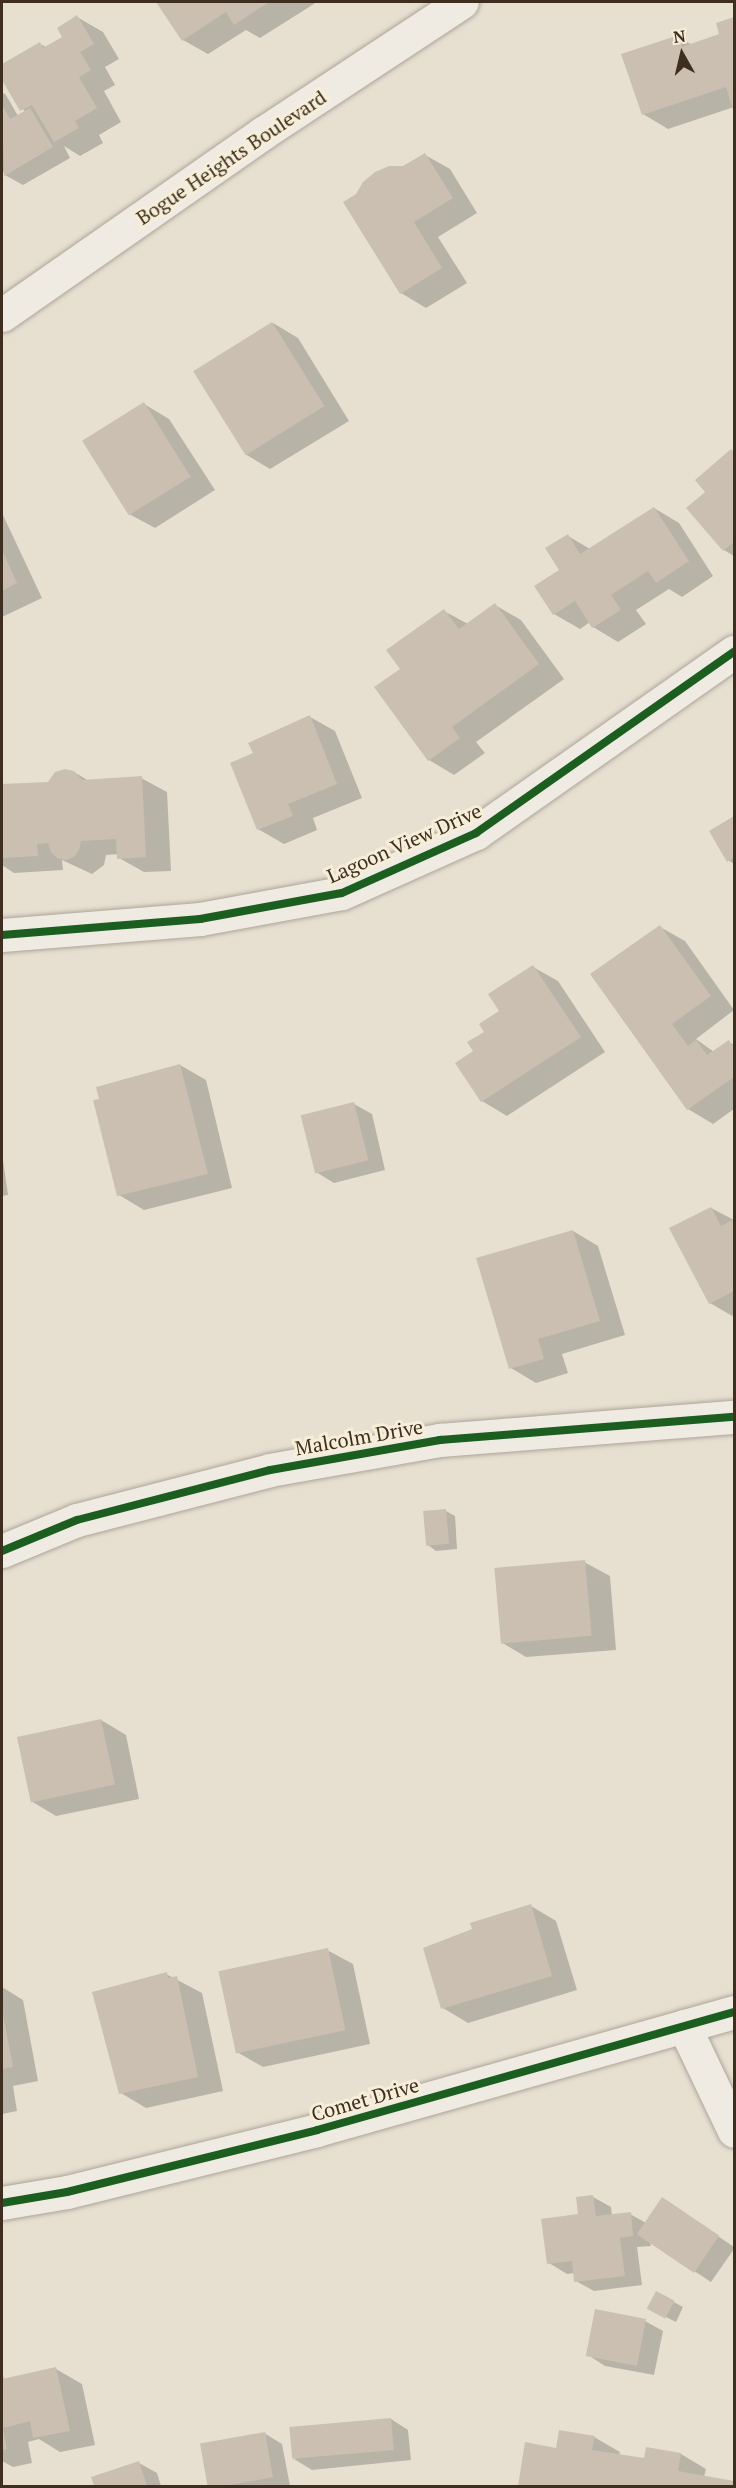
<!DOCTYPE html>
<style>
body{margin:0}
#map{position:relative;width:736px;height:2488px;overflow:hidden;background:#e7e0d1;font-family:"PT Serif",serif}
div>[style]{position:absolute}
.shadow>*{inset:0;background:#0003}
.building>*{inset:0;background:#cbbfb2;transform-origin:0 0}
.roads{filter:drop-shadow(0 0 2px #ada599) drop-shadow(0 0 2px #ada599)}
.minor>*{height:33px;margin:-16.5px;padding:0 16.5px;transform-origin:16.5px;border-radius:16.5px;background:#efebe3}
.cycleway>*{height:8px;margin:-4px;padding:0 4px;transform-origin:4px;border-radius:4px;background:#1b5e20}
span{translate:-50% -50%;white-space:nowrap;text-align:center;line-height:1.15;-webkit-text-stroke:6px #f7eed8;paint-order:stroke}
.street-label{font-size:20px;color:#3d2e20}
.frame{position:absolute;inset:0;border:3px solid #3d2e20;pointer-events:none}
.north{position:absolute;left:652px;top:24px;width:60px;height:60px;-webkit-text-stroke:4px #f7eed8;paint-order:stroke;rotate:352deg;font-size:16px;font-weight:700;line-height:24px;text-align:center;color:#3d2e20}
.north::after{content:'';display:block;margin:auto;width:21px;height:27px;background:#3d2e20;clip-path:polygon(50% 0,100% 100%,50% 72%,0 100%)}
</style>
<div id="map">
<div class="shadow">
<div style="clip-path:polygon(158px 2px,317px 2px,260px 38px,246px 30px,208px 54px,183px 40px)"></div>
<div style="clip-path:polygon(77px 17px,103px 32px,119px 59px,105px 67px,115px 85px,104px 91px,121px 122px,99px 135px,103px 143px,80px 156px,64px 146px,70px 158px,23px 185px,5px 175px,2px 169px,2px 92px,6px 95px,18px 116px,25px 112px,2px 77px,2px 66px,40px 44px,46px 47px,64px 37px)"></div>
<div style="clip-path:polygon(734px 19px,734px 110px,734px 107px,668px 129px,643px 114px,679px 37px,692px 45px,721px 35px,718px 24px)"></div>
<div style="clip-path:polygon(425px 155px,450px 169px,477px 213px,438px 237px,467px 283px,426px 308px,401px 293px,404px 167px)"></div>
<div style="clip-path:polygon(273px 323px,298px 338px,349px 421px,270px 469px,245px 454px)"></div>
<div style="clip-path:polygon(144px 404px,169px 419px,215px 490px,155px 528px,129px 514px)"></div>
<div style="clip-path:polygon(731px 451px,734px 452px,734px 556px,724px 550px,689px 509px,708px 492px)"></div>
<div style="clip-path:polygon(654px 508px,679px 523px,713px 576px,682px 597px,669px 589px,636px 610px,646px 624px,618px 642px,593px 627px,590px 622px,580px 629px,554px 614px,568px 536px,590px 549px)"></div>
<div style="clip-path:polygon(2px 513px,42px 598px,2px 617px)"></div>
<div style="clip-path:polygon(495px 605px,521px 620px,564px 679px,476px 742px,485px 753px,454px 775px,429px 760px,402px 669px,444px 611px,468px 624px)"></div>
<div style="clip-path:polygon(310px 717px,335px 731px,362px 798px,313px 818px,317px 830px,284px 844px,258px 829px,255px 754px)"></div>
<div style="clip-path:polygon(74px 772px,89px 781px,141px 778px,167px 792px,171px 871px,144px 872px,119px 858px,119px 854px,106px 855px,104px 865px,92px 874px,62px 860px,63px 870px,14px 873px,2px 865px,2px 785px,49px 783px)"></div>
<div style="clip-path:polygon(734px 818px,734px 864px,728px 860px,711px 832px)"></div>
<div style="clip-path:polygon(660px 927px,685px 941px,734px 1010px,696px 1039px,714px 1052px,729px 1042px,734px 1045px,734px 1109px,713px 1124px,688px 1109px,592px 974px)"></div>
<div style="clip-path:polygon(533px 967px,558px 981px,605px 1052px,507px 1116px,482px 1101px,476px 1051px,486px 1032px)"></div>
<div style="clip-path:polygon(180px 1065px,206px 1080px,232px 1188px,144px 1210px,119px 1195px,100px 1100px,123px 1083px,122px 1080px)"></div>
<div style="clip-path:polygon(354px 1104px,372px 1114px,385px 1170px,334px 1183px,316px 1172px)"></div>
<div style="clip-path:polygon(2px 1153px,8px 1195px,2px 1196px)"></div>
<div style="clip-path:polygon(711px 1208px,734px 1220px,734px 1317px,710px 1303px)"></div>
<div style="clip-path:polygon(573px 1231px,598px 1246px,625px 1335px,562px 1354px,568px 1373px,536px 1383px,511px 1368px)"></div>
<div style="clip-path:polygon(446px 1511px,455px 1516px,457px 1549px,436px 1551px,428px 1545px)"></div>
<div style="clip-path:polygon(584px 1562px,610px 1576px,616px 1650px,526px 1657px,501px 1642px)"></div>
<div style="clip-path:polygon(101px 1720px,126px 1735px,139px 1799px,56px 1816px,31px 1801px)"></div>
<div style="clip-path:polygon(531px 1906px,556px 1921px,577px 1990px,468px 2023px,443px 2008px)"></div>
<div style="clip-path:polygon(327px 1950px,353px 1964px,370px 2044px,263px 2067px,237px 2052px)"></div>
<div style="clip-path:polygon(166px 1974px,202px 1993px,223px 2091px,146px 2108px,121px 2093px)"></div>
<div style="clip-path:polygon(2px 1987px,23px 2000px,38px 2081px,13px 2086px,17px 2111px,2px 2114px)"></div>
<div style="clip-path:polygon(593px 2197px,611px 2207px,612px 2216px,630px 2214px,646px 2223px,663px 2199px,734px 2247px,734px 2249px,711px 2282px,650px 2242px,651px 2246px,637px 2247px,642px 2285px,594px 2291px,576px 2281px,575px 2273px,567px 2274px,549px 2263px)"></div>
<div style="clip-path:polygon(657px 2293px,683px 2307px,676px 2322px,658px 2313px)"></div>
<div style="clip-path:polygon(645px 2321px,663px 2331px,654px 2375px,605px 2366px,588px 2355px)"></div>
<div style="clip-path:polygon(56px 2369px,82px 2384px,95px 2445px,60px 2452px,39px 2439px,28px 2442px,32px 2463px,13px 2467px,2px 2461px,2px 2371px,4px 2380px)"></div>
<div style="clip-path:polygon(391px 2419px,408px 2430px,411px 2460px,312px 2470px,294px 2459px)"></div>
<div style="clip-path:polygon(264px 2433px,282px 2444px,290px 2486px,210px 2486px,202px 2444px)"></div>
<div style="clip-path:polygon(594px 2437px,620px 2452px,619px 2456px,645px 2460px,681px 2454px,706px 2469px,704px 2477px,734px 2482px,734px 2486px,519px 2486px,526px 2444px,557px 2450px)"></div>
<div style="clip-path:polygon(139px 2463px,157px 2473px,161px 2486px,96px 2486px,93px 2478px)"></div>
</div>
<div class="building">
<div style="clip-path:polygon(156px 2px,269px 2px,234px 25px,226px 12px,182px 41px)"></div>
<div style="clip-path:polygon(77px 15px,94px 44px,80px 52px,91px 70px,79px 77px,97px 108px,75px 121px,79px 128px,54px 142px,32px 105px,20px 111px,2px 80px,2px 64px,40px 42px,43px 48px,62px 37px,57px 28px)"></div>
<div style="clip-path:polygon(734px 17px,734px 113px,726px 87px,642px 115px,621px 54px,679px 35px,682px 47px,719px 34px,716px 23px)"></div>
<div style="clip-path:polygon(2px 105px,10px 119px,30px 108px,53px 147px,4px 176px)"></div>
<div style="clip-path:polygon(425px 153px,453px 198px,414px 222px,442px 268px,400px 294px,343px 202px,356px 194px,363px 182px,375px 172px,389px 166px,403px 166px)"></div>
<div style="left:272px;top:322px;width:99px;height:93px;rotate:58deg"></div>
<div style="left:144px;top:402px;width:88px;height:73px;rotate:58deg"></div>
<div style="clip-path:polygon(731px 449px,734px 452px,734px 542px,723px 551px,686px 508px,705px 492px,695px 480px)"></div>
<div style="clip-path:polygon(654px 507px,689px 561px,656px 583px,648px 571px,611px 595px,621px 610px,592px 628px,575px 601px,553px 615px,534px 586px,559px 570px,545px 548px,568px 534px,580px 554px)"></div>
<div style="clip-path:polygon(2px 550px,17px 583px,2px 591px)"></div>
<div style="clip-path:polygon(495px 603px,539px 664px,452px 727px,460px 738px,428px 761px,374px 687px,400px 669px,386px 650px,444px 609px,459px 629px)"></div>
<div style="clip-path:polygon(310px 715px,337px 784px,288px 804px,293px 816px,257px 830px,230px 763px,253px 753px,248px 743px)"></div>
<div style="clip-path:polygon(65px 769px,74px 771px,82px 780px,142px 776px,146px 857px,117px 859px,116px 839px,81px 841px,79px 850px,74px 857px,66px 860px,57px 858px,51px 852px,48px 843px,37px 844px,38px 856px,2px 858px,2px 784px,48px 782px,55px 772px)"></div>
<div style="clip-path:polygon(734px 816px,734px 857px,727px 862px,709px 831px)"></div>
<div style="clip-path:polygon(660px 925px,711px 996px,672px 1024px,688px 1046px,696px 1040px,707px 1055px,729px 1040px,734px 1048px,734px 1077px,687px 1110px,590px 974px)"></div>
<div style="clip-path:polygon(533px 965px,581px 1037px,481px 1102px,455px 1063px,473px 1051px,467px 1042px,484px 1032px,479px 1024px,499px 1011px,488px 994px)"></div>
<div style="clip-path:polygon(180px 1064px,208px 1174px,117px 1196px,93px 1100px,99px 1099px,96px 1087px)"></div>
<div style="left:354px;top:1102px;width:60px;height:55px;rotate:76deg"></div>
<div style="clip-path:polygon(711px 1207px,721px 1226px,734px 1219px,734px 1291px,709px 1304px,669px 1228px)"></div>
<div style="clip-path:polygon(573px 1230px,600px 1321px,538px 1339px,544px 1359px,509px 1369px,476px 1258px)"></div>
<div style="left:446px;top:1509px;width:35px;height:23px;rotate:85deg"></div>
<div style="left:585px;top:1560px;width:76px;height:91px;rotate:85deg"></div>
<div style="left:101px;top:1719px;width:67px;height:86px;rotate:78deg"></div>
<div style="clip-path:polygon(531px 1904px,552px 1976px,441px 2009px,423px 1948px,472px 1929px,470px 1923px)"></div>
<div style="left:328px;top:1948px;width:84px;height:112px;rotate:78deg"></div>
<div style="clip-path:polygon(167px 1972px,168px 1978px,177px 1976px,198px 2077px,119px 2094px,92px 1992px)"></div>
<div style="clip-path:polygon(2px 2009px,13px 2067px,2px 2069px)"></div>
<div style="clip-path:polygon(593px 2195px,596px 2216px,631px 2212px,633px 2236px,620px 2238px,625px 2276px,574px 2282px,572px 2261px,547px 2264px,541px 2219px,578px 2214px,576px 2197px)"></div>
<div style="left:662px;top:2197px;width:69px;height:45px;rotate:34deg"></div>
<div style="left:656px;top:2291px;width:21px;height:20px;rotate:28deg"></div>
<div style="left:595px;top:2309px;width:52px;height:48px;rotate:11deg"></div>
<div style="clip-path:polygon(56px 2367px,70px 2431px,33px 2438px,30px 2421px,3px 2428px,7px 2449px,2px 2450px,2px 2379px)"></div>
<div style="left:391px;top:2418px;width:32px;height:102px;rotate:85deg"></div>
<div style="clip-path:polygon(559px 2430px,595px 2436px,592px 2450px,644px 2458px,646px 2447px,681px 2453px,678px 2471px,734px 2481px,734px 2486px,518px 2486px,525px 2442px,556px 2448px)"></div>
<div style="left:265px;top:2432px;width:46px;height:66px;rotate:80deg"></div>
<div style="clip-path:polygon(139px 2461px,147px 2486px,94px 2486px,91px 2477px)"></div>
</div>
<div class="roads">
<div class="minor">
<div style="left:2px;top:315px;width:318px;rotate:-34.9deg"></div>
<div style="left:263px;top:133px;width:238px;rotate:-33.4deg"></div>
<div style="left:2px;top:935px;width:199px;rotate:-4.6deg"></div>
<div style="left:200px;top:919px;width:144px;rotate:-10.4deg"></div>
<div style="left:342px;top:893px;width:147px;rotate:-24.1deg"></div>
<div style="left:476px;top:833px;width:315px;rotate:-35.1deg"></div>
<div style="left:2px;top:1551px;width:81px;rotate:-22.5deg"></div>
<div style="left:77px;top:1520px;width:199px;rotate:-14.5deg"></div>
<div style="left:270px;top:1470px;width:173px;rotate:-10deg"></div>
<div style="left:440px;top:1440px;width:295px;rotate:-4.5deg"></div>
<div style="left:684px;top:2026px;width:116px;rotate:64.5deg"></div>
<div style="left:2px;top:2203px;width:66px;rotate:-9.6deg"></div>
<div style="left:67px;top:2192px;width:258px;rotate:-13.9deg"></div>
<div style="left:317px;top:2130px;width:433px;rotate:-15.8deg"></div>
</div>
</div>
<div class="cycleway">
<div style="left:2px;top:935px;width:199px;rotate:-4.6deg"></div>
<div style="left:200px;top:919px;width:144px;rotate:-10.4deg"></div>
<div style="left:342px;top:893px;width:147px;rotate:-24.1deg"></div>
<div style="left:476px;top:833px;width:315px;rotate:-35.1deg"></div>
<div style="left:2px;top:1551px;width:81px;rotate:-22.5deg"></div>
<div style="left:77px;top:1520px;width:199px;rotate:-14.5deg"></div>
<div style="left:270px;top:1470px;width:173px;rotate:-10deg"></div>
<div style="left:440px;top:1440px;width:295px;rotate:-4.5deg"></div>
<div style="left:2px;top:2203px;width:66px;rotate:-9.6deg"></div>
<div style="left:67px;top:2192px;width:258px;rotate:-13.9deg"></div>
<div style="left:317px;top:2130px;width:433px;rotate:-15.8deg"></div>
</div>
<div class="street-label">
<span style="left:231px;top:157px;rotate:-34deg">Bogue Heights Boulevard</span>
<span style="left:404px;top:843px;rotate:-24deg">Lagoon View Drive</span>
<span style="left:359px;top:1437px;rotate:-10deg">Malcolm Drive</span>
<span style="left:365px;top:2099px;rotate:-16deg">Comet Drive</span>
</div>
<div class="frame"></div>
<div class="north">N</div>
</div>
